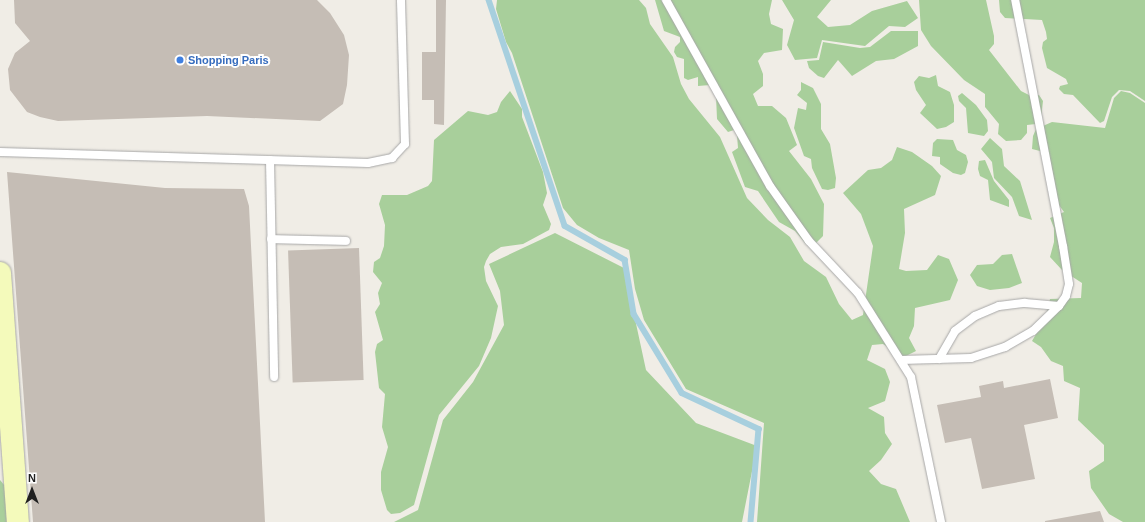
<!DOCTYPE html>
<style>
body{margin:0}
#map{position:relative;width:1145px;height:522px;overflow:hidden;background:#f0ede6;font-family:Arial,sans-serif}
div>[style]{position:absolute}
.forest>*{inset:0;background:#a8cf9b}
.stream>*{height:5.5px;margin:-2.75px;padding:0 2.75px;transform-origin:2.75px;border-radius:2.75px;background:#a7cfde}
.building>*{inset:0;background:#c5bdb5;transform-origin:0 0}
.roads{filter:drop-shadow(0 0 1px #a7a7a7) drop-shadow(0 0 1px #a7a7a7)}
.lane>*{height:8px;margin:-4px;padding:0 4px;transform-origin:4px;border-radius:4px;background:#fff}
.secondary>*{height:22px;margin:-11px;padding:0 11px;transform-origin:11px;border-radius:11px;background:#f4fabb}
.dots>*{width:11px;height:11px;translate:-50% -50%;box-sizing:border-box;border:2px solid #fff;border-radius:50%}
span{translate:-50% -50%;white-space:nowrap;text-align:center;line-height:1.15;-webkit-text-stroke:4px #fff;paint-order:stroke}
.shop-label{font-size:11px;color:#366cbe;font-weight:700}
.left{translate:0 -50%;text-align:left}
.north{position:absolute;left:12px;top:470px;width:40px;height:40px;-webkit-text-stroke:3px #fff;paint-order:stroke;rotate:0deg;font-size:11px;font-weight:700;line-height:16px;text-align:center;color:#202020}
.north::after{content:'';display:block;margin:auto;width:14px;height:18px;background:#202020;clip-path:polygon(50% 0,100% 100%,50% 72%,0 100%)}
</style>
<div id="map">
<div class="forest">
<div style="clip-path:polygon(497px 0,639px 0,646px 8px,650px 24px,673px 57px,681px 84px,689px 99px,720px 137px,747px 198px,768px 220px,790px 237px,804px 261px,826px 277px,839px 304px,852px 320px,863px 315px,873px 246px,861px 214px,843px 193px,868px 170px,881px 168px,892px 160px,897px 147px,912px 152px,932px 166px,941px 176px,935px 195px,904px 209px,905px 233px,899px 269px,906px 271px,927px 270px,938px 255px,949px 259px,958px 280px,950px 300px,915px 308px,914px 326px,909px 338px,916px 351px,904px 357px,883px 344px,872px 345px,867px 360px,885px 369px,890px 382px,885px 401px,868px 408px,884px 417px,885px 433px,892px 444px,881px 460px,869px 471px,881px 484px,896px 489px,910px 522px,757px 522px,764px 423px,686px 389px,644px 320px,635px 289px,629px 250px,599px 238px,577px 225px,563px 208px,512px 53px,506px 42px,496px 9px)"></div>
<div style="clip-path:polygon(655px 0,772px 0,769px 14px,771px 24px,783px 29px,782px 50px,764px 53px,758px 61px,763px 74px,763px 86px,753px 94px,758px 106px,772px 106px,786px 118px,797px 145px,789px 151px,811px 179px,824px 204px,823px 236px,814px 245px,811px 247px,806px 244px,795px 231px,779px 222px,758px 191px,745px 187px,732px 152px,738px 148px,737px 135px,734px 130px,728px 132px,717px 119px,716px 96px,710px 85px,698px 86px,698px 77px,688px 80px,684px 78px,684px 59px,677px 57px,674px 52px,675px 47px,680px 42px,680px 37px,664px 31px)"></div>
<div style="clip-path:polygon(782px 0,831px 0,817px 17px,828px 27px,850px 25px,872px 11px,907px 1px,918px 18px,905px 27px,889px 26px,865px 46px,822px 40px,817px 58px,795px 60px,787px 45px,794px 20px)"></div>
<div style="clip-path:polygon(919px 0,986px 0,994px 36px,994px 44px,989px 50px,1021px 91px,1031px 96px,1039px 95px,1043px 101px,1041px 118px,1036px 124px,1027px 125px,1027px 133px,1021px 140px,1006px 141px,998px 134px,999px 124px,985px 107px,985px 94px,964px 80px,931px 46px,921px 30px)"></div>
<div style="clip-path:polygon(999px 0,1145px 0,1145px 101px,1130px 91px,1119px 90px,1112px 97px,1104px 121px,1100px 123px,1073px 95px,1064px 94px,1059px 89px,1060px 86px,1068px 84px,1066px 79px,1047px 68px,1042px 48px,1043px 42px,1047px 39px,1046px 32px,1042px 20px,1005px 18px,1000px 12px)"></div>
<div style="clip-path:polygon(891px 31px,918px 31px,918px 46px,894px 59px,876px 61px,852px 76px,838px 60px,824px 78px,818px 76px,809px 68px,807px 61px,819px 60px,823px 42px,860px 48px,870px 47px)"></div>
<div style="clip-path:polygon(936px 75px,938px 86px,950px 92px,954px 105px,954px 122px,946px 127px,937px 129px,920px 113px,926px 105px,916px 90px,914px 82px,919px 76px,929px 78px)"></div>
<div style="clip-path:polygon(801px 82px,813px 88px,821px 104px,821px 129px,830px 144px,836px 178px,835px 188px,828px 190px,822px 189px,812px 168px,811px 159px,804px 156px,794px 128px,798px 108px,806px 110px,807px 103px,797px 95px,801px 90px)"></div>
<div style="clip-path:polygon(510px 91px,522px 109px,522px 117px,543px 172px,547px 193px,543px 205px,551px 224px,549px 230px,523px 244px,501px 247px,490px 254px,486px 261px,484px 267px,486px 281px,498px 306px,491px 338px,479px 366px,439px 415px,414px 505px,400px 513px,391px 514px,387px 510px,381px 490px,381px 472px,388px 447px,382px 427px,385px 394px,379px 388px,375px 352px,377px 344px,383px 340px,375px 312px,380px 304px,378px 293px,382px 283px,373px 272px,374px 262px,380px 258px,384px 246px,385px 225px,379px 204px,382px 195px,407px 195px,428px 186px,432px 181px,434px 140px,468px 111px,488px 115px,497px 112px,501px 102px)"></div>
<div style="clip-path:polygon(1121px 91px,1130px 93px,1145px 103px,1145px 522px,1123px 522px,1109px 514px,1091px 488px,1089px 471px,1104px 461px,1104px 445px,1078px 420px,1080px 388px,1064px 381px,1063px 366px,1051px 361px,1041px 347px,1032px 341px,1046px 317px,1050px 299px,1081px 298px,1082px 283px,1062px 270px,1050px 257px,1054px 242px,1054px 228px,1050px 218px,1064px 212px,1053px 197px,1044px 152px,1032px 149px,1033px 136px,1036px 129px,1052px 122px,1105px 128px,1114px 98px)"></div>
<div style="clip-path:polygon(962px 93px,976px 105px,987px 120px,988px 131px,984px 136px,968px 133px,966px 108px,959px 101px,958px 96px)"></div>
<div style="clip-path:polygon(990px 138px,1002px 149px,1004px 166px,1020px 181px,1032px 220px,1019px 216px,1012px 197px,994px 178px,992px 162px,981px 149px)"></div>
<div style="clip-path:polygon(937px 139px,953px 140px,957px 150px,966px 155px,968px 162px,965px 173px,961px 175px,953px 173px,940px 164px,940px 157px,932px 156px,933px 143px)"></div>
<div style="clip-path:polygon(985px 160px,994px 181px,1009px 200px,1009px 207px,990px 200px,988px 180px,980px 176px,978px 169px,979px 161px)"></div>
<div style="clip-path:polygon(555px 233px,624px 268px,646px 370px,696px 423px,757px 446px,742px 522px,394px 522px,418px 510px,443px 420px,473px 382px,504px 325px,500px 291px,489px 264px)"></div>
<div style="clip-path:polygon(1012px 254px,1022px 283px,1009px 288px,990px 290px,977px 286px,970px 275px,977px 265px,993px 264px,1002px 255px)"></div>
<div style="clip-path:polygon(0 480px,5px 486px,9px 522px,0 522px)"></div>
</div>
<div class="stream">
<div style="left:489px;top:0;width:238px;rotate:71.4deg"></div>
<div style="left:565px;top:226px;width:69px;rotate:29.5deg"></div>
<div style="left:625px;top:260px;width:55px;rotate:80.5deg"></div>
<div style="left:634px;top:314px;width:92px;rotate:58.7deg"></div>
<div style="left:682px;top:393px;width:85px;rotate:25.1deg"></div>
<div style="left:759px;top:429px;width:93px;rotate:94.9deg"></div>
</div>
<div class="building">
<div style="clip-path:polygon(14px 0,317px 0,330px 13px,344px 35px,349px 55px,347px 85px,343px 104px,320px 121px,207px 116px,58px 121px,40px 117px,27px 112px,10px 90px,8px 69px,15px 53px,30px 41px,15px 23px)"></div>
<div style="clip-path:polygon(436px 0,446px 0,444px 125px,434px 124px,434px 100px,422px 100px,422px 52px,436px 52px)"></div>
<div style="clip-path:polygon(7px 172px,165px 188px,244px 189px,249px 206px,265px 522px,33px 522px)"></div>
<div style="left:359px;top:248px;width:132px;height:71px;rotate:88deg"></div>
<div style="clip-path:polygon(1050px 379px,1058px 418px,1024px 425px,1035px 479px,982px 489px,971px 438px,945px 443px,937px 405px,981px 397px,979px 386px,1003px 381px,1004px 388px)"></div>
<div style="clip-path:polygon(1100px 511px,1104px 522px,1045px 522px,1045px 521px)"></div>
</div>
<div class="roads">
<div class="lane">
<div style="left:666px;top:0;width:213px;rotate:60.8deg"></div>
<div style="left:770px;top:186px;width:67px;rotate:54.7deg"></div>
<div style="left:809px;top:241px;width:71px;rotate:46.7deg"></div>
<div style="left:858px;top:293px;width:99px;rotate:57.8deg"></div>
<div style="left:911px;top:377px;width:148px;rotate:78.3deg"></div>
<div style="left:0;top:152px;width:368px;rotate:1.7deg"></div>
<div style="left:368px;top:163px;width:25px;rotate:-12deg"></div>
<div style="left:392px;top:158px;width:19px;rotate:-47deg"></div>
<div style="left:405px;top:144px;width:144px;rotate:-91.6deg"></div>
<div style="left:270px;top:160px;width:217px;rotate:88.9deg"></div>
<div style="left:271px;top:239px;width:75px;rotate:1.5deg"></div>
<div style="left:939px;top:359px;width:32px;rotate:-60deg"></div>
<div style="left:955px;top:331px;width:25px;rotate:-37deg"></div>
<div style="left:975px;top:316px;width:26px;rotate:-23deg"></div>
<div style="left:999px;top:306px;width:26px;rotate:-7deg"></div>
<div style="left:1025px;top:303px;width:34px;rotate:5deg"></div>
<div style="left:901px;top:360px;width:70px;rotate:-1.6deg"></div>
<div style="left:971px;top:358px;width:36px;rotate:-18deg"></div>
<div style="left:1005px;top:347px;width:32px;rotate:-30deg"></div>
<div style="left:1033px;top:331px;width:36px;rotate:-44deg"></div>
<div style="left:1059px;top:306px;width:12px;rotate:-55deg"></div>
<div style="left:1066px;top:296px;width:12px;rotate:-76deg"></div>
<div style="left:1069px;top:284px;width:38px;rotate:-99deg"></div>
<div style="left:1063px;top:246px;width:251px;rotate:-101deg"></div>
</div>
<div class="secondary">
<div style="left:0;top:273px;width:250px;rotate:85.9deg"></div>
</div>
</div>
<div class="dots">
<div style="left:180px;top:60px;background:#3f7fe0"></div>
</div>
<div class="shop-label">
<span class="left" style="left:188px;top:60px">Shopping Paris</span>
</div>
<div class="north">N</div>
</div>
